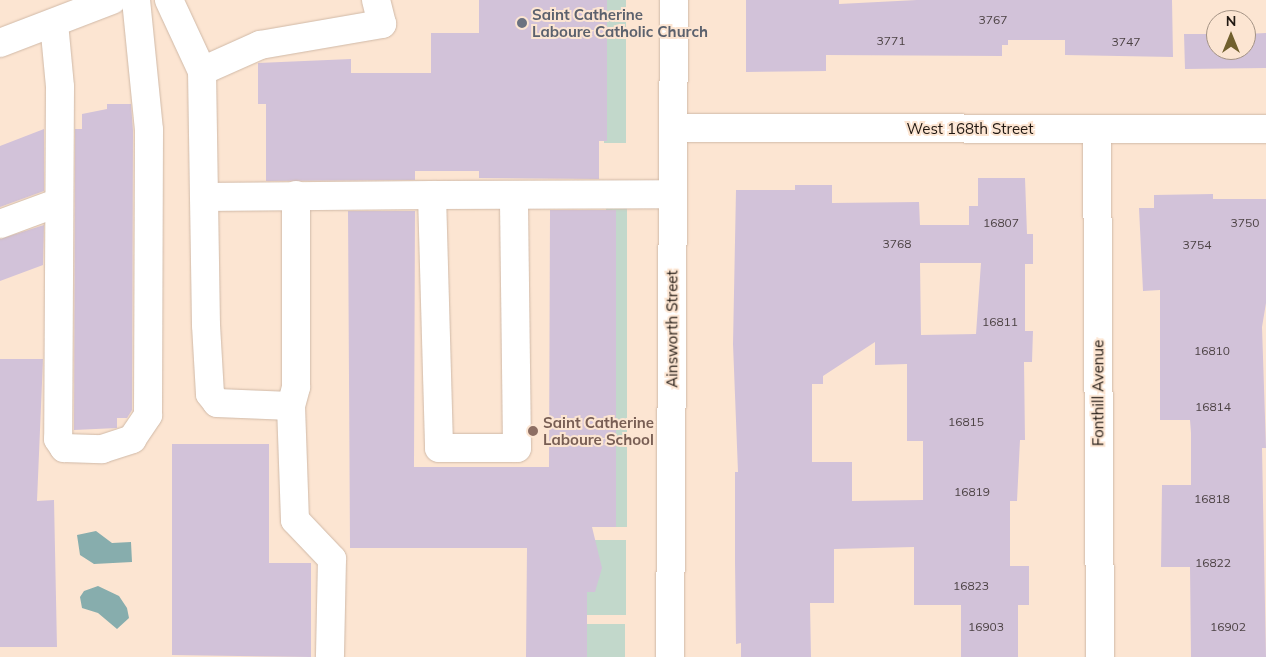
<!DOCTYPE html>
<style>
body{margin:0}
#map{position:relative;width:1266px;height:657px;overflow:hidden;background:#fce5d2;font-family:Mulish,sans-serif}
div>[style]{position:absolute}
.green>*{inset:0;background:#c2d8cb;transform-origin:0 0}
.water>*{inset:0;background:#87adad}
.building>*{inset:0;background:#d2c2d9}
.roads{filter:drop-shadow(0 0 1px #d0b9a7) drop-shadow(0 0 1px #d0b9a7)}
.minor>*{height:28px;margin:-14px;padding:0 14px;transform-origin:14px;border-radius:14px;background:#fff}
.major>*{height:28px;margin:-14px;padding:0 14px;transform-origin:14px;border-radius:14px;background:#fff}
.dots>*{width:14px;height:14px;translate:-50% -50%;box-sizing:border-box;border:2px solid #fce5d2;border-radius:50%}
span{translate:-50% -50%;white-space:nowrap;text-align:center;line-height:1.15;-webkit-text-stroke:4px #fce5d2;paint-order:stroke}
.number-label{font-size:12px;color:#4c4244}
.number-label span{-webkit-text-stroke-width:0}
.worship-label{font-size:15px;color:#5b616d;font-weight:700}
.left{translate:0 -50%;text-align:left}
.street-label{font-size:15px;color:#201812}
.education-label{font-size:15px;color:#785e54;font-weight:700}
.north{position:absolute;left:1206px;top:10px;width:50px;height:50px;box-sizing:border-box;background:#fce5d2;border:1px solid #a49385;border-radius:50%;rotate:0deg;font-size:14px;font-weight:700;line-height:20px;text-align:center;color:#201812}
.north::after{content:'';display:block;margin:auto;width:18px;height:22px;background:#71602e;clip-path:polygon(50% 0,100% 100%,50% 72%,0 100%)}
</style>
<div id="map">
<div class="green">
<div style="left:604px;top:0;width:22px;height:143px"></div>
<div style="left:606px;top:195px;width:21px;height:332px"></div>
<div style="left:626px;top:540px;width:75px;height:52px;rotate:90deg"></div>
<div style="left:587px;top:624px;width:38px;height:33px"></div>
</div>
<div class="water">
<div style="clip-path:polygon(96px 531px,112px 543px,131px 542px,132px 562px,94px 564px,80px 555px,77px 535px)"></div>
<div style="clip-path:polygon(98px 586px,119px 596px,127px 608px,129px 618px,117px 629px,98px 613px,82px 608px,80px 597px,84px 591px)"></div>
</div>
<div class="building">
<div style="clip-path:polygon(479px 0,607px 0,607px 141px,599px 141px,599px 179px,479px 178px,479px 171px,415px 171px,415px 180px,266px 181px,266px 104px,258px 104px,258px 63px,351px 59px,351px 73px,431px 73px,431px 33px,479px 33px)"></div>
<div style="clip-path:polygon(746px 0,839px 0,839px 4px,917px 0,1172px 0,1173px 57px,1065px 55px,1065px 40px,1008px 40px,1008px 45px,1002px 45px,1002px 56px,826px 55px,826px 71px,746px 72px)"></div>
<div style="clip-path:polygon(1266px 33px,1266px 68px,1185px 69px,1184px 34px,1216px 34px,1216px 50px,1246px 50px,1246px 34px)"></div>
<div style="clip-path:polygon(107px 104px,131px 104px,133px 131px,132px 410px,127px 418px,117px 418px,117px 428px,74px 430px,75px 129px,82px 129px,82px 114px,107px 109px)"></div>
<div style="clip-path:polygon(44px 129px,44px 191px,0 207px,0 146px)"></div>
<div style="clip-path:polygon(evenodd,978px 178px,1025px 178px,1027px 234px,1033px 234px,1033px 264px,1025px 264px,1025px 331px,1033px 331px,1032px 362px,1024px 362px,1025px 440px,1020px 440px,1017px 501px,1010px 501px,1010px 566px,1029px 566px,1029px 605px,1018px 605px,1018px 657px,961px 657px,961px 605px,914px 605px,914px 547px,834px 549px,834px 603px,810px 603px,811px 657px,741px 657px,741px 643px,736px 644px,735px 562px,735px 472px,738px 472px,733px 344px,736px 190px,795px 190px,795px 185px,832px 185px,832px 203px,919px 202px,920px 225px,969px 225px,969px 206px,978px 206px,978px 178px,920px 263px,981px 263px,976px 334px,921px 335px,920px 263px,978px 178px,875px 342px,875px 365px,907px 364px,907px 441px,923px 441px,923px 500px,852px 501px,852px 462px,812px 462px,812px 384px,823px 384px,823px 376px,875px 342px)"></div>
<div style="clip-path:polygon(1213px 194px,1213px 199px,1266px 199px,1266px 303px,1262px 327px,1266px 448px,1262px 448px,1266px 657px,1191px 657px,1190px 567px,1161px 567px,1162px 485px,1191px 485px,1191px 433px,1190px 420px,1160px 420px,1160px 290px,1143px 291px,1139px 208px,1154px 208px,1154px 195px)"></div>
<div style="clip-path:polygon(550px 210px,616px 210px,616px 527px,592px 527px,602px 568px,595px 592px,587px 592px,587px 657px,526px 657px,527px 548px,350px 548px,348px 211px,415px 211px,414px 467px,549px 467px)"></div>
<div style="clip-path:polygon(44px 225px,43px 265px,0 281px,0 239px)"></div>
<div style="clip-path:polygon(0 359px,43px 359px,37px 501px,54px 500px,57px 647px,0 647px)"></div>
<div style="clip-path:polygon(172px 444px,269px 444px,269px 563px,311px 563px,311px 657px,172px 655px)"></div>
</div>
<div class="roads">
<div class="minor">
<div style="left:169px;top:0;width:78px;rotate:65.1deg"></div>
<div style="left:202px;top:71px;width:64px;rotate:-24.1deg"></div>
<div style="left:260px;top:45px;width:124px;rotate:-9.8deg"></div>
<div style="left:382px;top:24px;width:25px;rotate:-104deg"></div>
<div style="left:54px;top:23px;width:64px;rotate:84.6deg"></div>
<div style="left:60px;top:87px;width:352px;rotate:90.3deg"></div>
<div style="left:58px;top:439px;width:11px;rotate:56deg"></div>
<div style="left:64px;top:448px;width:38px;rotate:2deg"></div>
<div style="left:102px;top:449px;width:32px;rotate:-18deg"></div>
<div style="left:132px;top:439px;width:29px;rotate:-56deg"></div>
<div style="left:148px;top:415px;width:285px;rotate:-89.8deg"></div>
<div style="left:149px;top:130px;width:131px;rotate:-95.7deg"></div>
<div style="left:202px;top:71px;width:254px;rotate:89.1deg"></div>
<div style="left:206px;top:325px;width:69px;rotate:86.7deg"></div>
<div style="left:210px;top:394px;width:11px;rotate:52deg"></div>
<div style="left:217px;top:403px;width:74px;rotate:2.3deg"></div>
<div style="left:291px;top:406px;width:20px;rotate:-75deg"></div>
<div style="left:296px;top:387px;width:192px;rotate:-90deg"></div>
<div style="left:673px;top:128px;width:593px;rotate:0.1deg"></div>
<div style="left:1097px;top:129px;width:528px;rotate:89.67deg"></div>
<div style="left:432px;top:195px;width:241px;rotate:-0.2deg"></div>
<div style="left:204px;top:197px;width:228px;rotate:-0.5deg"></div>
<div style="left:432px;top:195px;width:253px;rotate:88.4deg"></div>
<div style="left:439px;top:448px;width:78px"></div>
<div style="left:517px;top:448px;width:252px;rotate:-90.7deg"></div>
<div style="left:0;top:224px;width:52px;rotate:-20.2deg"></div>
<div style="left:291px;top:406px;width:114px;rotate:88deg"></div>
<div style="left:295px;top:520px;width:54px;rotate:46.5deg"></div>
<div style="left:332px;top:559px;width:98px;rotate:91.2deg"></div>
<div style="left:670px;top:657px;width:657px;rotate:-89.65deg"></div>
</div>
<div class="major">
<div style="left:0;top:43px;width:120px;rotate:-21deg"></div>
</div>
</div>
<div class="dots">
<div style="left:522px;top:23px;background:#6b7280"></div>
<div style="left:533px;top:431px;background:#8d6e63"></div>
</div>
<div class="number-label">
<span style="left:993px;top:20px">3767</span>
<span style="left:891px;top:41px">3771</span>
<span style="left:1126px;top:42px">3747</span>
<span style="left:1001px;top:223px">16807</span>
<span style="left:1245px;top:223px">3750</span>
<span style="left:897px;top:244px">3768</span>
<span style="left:1197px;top:245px">3754</span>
<span style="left:1000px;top:322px">16811</span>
<span style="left:1212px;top:351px">16810</span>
<span style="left:1213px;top:407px">16814</span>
<span style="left:966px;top:422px">16815</span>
<span style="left:972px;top:492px">16819</span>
<span style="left:1212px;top:499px">16818</span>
<span style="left:1213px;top:563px">16822</span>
<span style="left:971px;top:586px">16823</span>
<span style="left:986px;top:627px">16903</span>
<span style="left:1228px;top:627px">16902</span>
</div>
<div class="worship-label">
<span class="left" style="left:532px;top:23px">Saint Catherine<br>Laboure Catholic Church</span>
</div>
<div class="street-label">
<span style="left:970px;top:129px">West 168th Street</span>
<span style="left:672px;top:329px;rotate:-90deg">Ainsworth Street</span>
<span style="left:1098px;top:393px;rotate:-90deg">Fonthill Avenue</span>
</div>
<div class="education-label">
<span class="left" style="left:543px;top:431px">Saint Catherine<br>Laboure School</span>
</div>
<div class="north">N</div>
</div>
